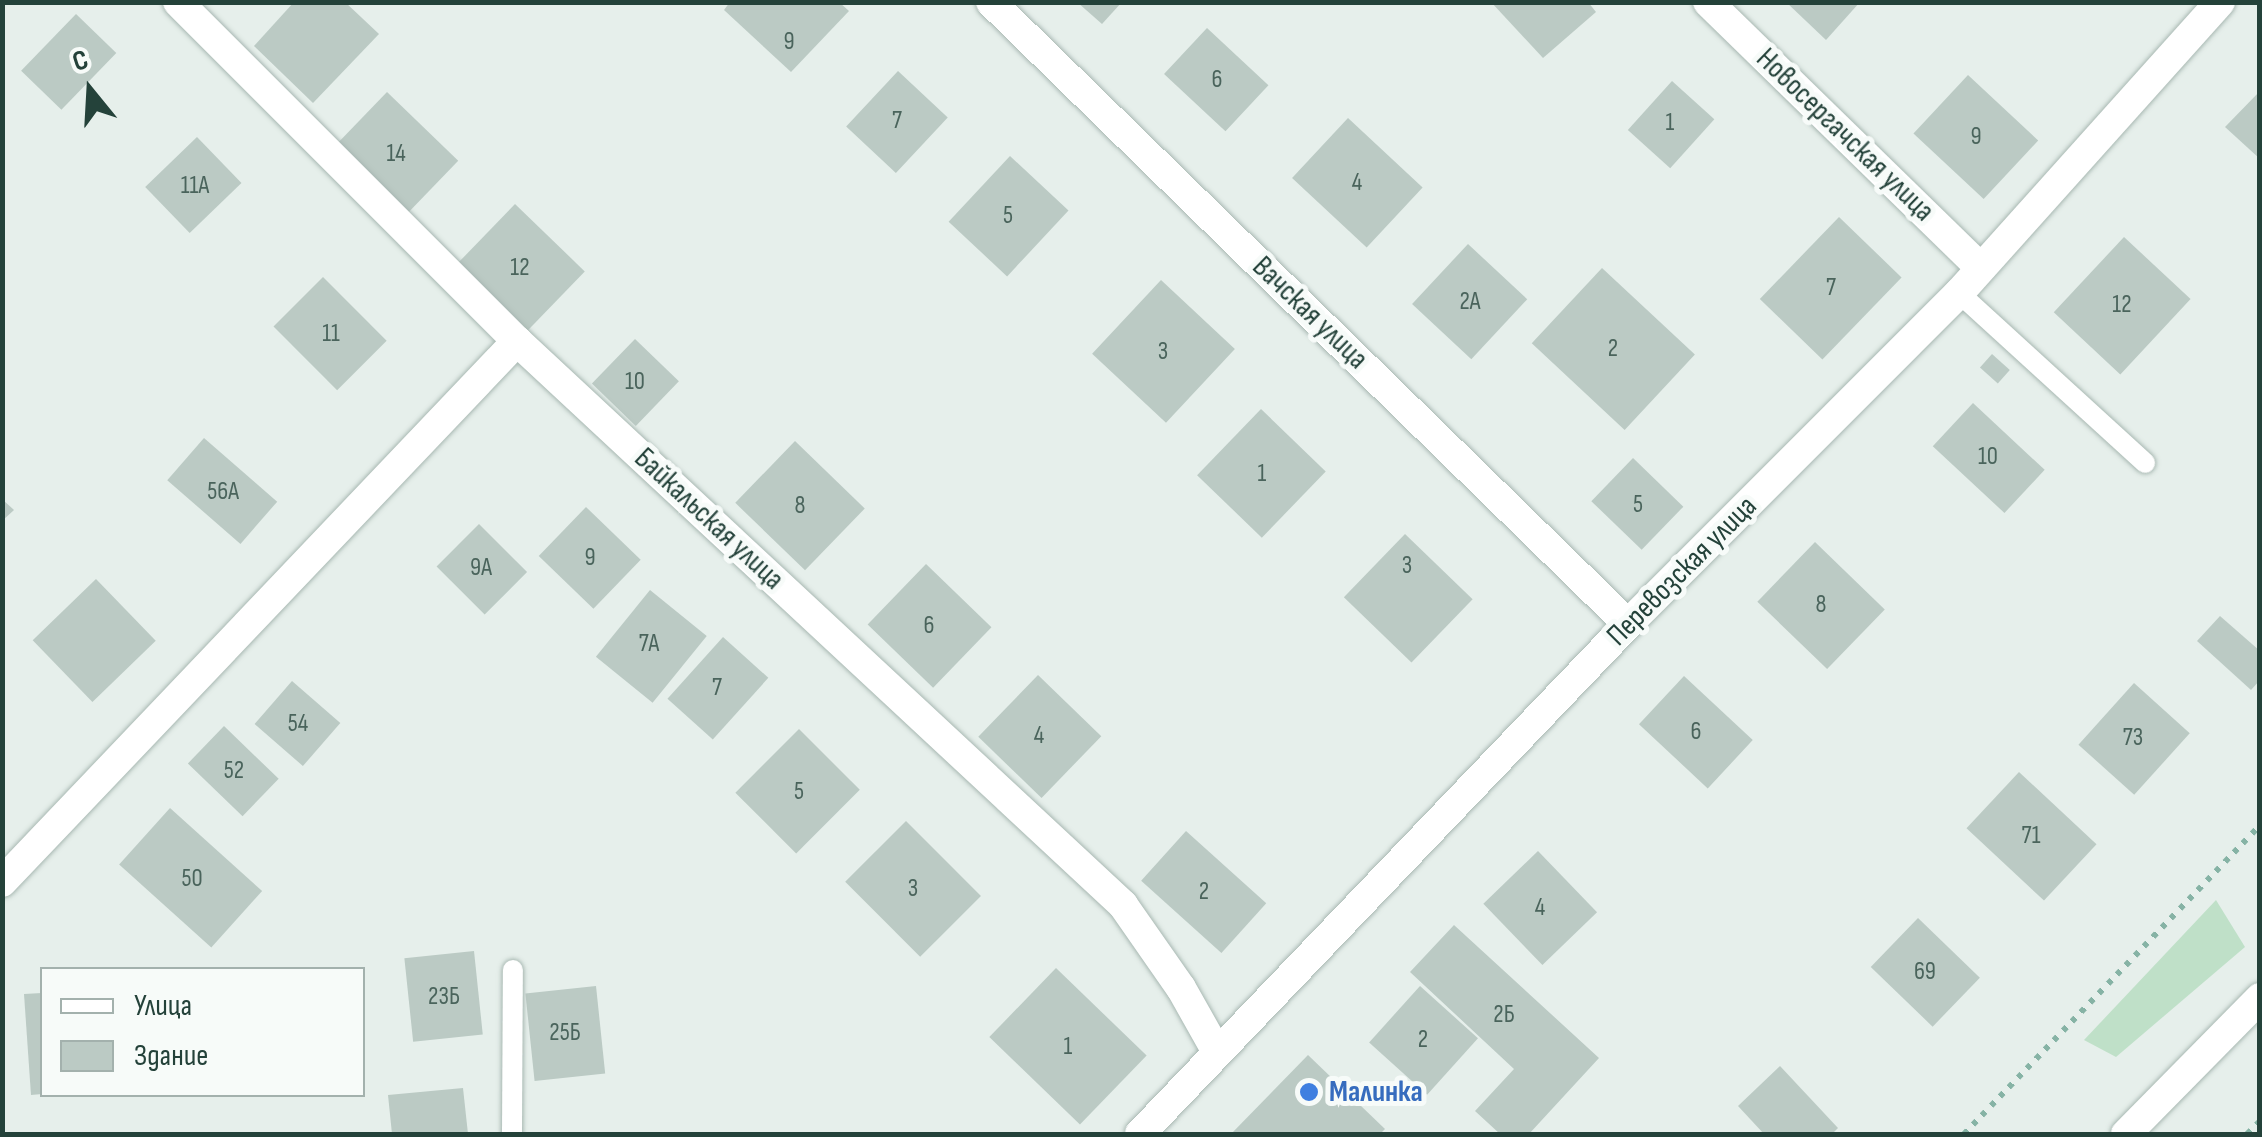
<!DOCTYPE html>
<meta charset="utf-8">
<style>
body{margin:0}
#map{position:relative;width:2262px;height:1137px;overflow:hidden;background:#e6efeb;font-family:"Sofia Sans Condensed",sans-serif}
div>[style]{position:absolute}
.green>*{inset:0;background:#bfe0c8}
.building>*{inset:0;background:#bbcac4;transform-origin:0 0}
.path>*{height:6px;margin-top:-3px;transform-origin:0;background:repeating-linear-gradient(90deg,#86b3a5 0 5px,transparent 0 13px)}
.roads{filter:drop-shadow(0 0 2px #a8b8b2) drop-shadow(0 0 2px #a8b8b2)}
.service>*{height:20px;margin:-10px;padding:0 10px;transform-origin:10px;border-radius:10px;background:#fff}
.minor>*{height:30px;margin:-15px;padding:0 15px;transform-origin:15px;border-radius:15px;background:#fff}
.secondary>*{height:30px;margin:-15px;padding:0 15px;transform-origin:15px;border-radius:15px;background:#fff}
.dots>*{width:28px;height:28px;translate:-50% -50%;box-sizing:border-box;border:5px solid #f7fbf9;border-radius:50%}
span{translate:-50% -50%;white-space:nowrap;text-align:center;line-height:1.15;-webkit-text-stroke:10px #f7fbf9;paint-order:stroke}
.number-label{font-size:25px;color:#4a645c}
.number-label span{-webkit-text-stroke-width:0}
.street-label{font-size:30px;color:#24423a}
.shop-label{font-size:30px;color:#366cbe;font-weight:700}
.left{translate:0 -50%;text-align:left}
.frame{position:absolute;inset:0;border:5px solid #24423a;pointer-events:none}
.legend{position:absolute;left:40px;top:967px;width:325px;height:130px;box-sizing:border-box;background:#f7fbf9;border:2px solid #a3b1ad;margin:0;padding:12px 18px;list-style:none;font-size:30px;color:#24423a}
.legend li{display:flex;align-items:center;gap:20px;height:50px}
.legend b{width:50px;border:2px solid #a3b1ad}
.north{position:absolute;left:40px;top:40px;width:100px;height:100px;-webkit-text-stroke:8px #f7fbf9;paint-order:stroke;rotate:342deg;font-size:28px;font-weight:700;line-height:40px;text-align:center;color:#24423a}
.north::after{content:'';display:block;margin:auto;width:35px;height:45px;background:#24423a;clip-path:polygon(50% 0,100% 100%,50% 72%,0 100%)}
</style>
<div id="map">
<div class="green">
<div style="clip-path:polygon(2216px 900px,2245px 947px,2116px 1057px,2084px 1040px)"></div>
</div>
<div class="building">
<div style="clip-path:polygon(294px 2px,345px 2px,379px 34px,313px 103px,254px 46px)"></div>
<div style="clip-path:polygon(730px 2px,839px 2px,849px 11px,791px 72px,724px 10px)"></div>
<div style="clip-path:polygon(1077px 2px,1122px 2px,1102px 24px)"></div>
<div style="clip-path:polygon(1491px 2px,1588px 2px,1596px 12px,1543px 58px)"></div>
<div style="clip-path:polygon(1786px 2px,1860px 2px,1826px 40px)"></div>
<div style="left:76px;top:14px;width:56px;height:79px;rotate:44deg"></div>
<div style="left:1207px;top:28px;width:84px;height:63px;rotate:43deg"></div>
<div style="left:898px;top:71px;width:68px;height:76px;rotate:43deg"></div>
<div style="left:1968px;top:75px;width:96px;height:80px;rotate:43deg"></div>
<div style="left:1672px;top:81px;width:57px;height:66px;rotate:42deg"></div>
<div style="clip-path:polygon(2260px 91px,2260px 159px,2225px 127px)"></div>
<div style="left:387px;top:92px;width:99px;height:76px;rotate:44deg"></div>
<div style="left:1348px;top:118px;width:102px;height:82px;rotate:43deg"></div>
<div style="left:197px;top:137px;width:64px;height:72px;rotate:46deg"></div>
<div style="left:1010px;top:156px;width:80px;height:90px;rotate:43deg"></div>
<div style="left:515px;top:204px;width:97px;height:86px;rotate:44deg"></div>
<div style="left:1839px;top:217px;width:87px;height:114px;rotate:44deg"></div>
<div style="left:2124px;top:237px;width:91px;height:103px;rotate:43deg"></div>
<div style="left:1468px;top:244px;width:81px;height:82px;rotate:43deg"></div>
<div style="left:1602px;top:268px;width:127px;height:103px;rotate:43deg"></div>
<div style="left:323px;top:277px;width:90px;height:70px;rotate:45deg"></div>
<div style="left:1161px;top:280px;width:101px;height:101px;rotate:43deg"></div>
<div style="left:635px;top:339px;width:61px;height:62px;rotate:44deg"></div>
<div style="left:1992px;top:354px;width:24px;height:18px;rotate:42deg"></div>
<div style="left:1973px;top:403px;width:98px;height:59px;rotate:43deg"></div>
<div style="left:1261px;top:409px;width:90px;height:92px;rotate:44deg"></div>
<div style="left:204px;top:438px;width:97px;height:56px;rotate:41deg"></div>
<div style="left:795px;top:441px;width:97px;height:86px;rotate:44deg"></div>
<div style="left:1633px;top:458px;width:70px;height:60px;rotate:44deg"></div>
<div style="clip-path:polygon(2px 499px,14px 510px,2px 521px)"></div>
<div style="left:586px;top:507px;width:76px;height:68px;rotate:44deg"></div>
<div style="left:479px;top:524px;width:68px;height:60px;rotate:45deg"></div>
<div style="left:1405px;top:534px;width:94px;height:88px;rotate:44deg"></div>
<div style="left:1815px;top:542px;width:97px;height:83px;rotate:44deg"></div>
<div style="left:926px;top:564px;width:91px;height:84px;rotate:44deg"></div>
<div style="left:96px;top:579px;width:86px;height:88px;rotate:46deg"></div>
<div style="left:650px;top:590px;width:73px;height:86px;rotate:39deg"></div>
<div style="clip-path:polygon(2220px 616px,2260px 651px,2260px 680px,2251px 690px,2197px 641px)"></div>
<div style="left:723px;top:637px;width:61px;height:83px;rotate:42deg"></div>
<div style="left:1038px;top:675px;width:88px;height:86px;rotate:44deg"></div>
<div style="left:1684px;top:676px;width:94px;height:66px;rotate:43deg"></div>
<div style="left:292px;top:681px;width:64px;height:57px;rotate:41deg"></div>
<div style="left:2134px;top:683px;width:75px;height:83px;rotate:42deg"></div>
<div style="left:224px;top:726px;width:76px;height:52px;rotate:44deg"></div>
<div style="left:799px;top:729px;width:86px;height:90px;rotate:45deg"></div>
<div style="left:2019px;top:772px;width:106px;height:77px;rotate:43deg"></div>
<div style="left:170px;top:808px;width:124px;height:76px;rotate:42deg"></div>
<div style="left:906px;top:821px;width:106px;height:86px;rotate:45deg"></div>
<div style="left:1186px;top:831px;width:108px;height:67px;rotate:42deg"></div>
<div style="left:1538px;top:851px;width:85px;height:76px;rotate:46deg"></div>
<div style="left:1918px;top:918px;width:86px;height:68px;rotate:44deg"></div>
<div style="clip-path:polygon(1454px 925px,1599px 1058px,1529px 1134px,1500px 1134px,1475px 1111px,1514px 1069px,1410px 972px)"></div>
<div style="left:474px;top:951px;width:84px;height:70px;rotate:84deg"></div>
<div style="left:1056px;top:968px;width:126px;height:96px;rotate:44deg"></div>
<div style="left:596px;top:986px;width:88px;height:71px;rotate:84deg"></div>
<div style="left:1420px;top:986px;width:78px;height:76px;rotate:42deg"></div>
<div style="clip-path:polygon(42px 993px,42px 1094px,31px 1095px,24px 994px)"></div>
<div style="clip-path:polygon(1308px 1055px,1385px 1129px,1380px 1134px,1231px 1134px)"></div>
<div style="clip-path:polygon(1780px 1066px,1838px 1128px,1832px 1134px,1764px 1134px,1738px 1106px)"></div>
<div style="clip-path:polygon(463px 1088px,468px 1134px,392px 1134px,388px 1095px)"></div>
</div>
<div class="path">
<div style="left:1964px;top:1134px;width:428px;rotate:-46.2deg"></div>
<div style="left:2247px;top:1134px;width:18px;rotate:-45deg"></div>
</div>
<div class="roads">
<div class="service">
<div style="left:1959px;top:293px;width:252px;rotate:42.4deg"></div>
<div style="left:512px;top:1134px;width:164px;rotate:-89.7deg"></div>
</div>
<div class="minor">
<div style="left:178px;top:2px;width:479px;rotate:45deg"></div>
<div style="left:517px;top:341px;width:828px;rotate:42.94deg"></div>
<div style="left:1123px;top:905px;width:101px;rotate:55.1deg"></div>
<div style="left:1181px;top:988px;width:73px;rotate:60.6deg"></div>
<div style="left:991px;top:2px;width:890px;rotate:44.32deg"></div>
<div style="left:1708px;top:2px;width:381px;rotate:44.3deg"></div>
<div style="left:2px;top:882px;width:747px;rotate:-46.41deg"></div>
<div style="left:1140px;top:1134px;width:706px;rotate:-46.26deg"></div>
<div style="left:1628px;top:624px;width:468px;rotate:-45deg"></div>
<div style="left:1959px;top:293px;width:391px;rotate:-48.1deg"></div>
</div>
<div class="secondary">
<div style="left:2126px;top:1134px;width:191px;rotate:-45.4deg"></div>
</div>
</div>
<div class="dots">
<div style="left:1309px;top:1092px;background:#3f7fe0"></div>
</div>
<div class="number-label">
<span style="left:789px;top:42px">9</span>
<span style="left:1217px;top:80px">6</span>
<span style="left:897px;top:121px">7</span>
<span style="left:1670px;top:123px">1</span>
<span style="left:1976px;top:137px">9</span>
<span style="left:396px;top:154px">14</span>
<span style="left:1357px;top:183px">4</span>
<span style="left:195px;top:186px">11А</span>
<span style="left:1008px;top:216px">5</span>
<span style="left:520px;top:268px">12</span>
<span style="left:1831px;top:288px">7</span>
<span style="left:1470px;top:302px">2А</span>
<span style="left:2122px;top:305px">12</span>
<span style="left:331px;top:334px">11</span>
<span style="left:1613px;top:349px">2</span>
<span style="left:1163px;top:352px">3</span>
<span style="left:635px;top:382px">10</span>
<span style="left:1988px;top:457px">10</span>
<span style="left:1262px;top:474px">1</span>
<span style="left:223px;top:492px">56А</span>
<span style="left:1638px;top:505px">5</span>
<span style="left:800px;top:506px">8</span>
<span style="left:590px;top:558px">9</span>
<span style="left:1407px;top:566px">3</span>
<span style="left:481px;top:568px">9А</span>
<span style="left:1821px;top:605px">8</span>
<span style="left:929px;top:626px">6</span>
<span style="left:649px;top:644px">7А</span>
<span style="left:717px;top:688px">7</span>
<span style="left:298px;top:724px">54</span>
<span style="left:1696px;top:732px">6</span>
<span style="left:1039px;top:736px">4</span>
<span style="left:2133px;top:738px">73</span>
<span style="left:234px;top:771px">52</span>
<span style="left:799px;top:792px">5</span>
<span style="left:2031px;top:836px">71</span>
<span style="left:192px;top:879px">50</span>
<span style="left:913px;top:889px">3</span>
<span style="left:1204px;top:892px">2</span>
<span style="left:1540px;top:908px">4</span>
<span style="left:1925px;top:972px">69</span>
<span style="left:444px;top:997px">23Б</span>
<span style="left:1504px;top:1015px">2Б</span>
<span style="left:565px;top:1033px">25Б</span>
<span style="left:1423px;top:1040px">2</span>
<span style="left:1068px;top:1047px">1</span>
</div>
<div class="street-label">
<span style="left:1845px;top:135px;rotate:44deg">Новосергачская улица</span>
<span style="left:1310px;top:313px;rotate:44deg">Вачская улица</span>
<span style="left:709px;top:519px;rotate:43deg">Байкальская улица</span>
<span style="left:1682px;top:571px;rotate:-45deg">Перевозская улица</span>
</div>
<div class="shop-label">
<span class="left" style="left:1329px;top:1092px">Малинка</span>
</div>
<div class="frame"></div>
<ul class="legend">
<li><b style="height:12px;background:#fff"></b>Улица</li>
<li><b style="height:28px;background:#bbcac4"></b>Здание</li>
</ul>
<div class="north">С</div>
</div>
